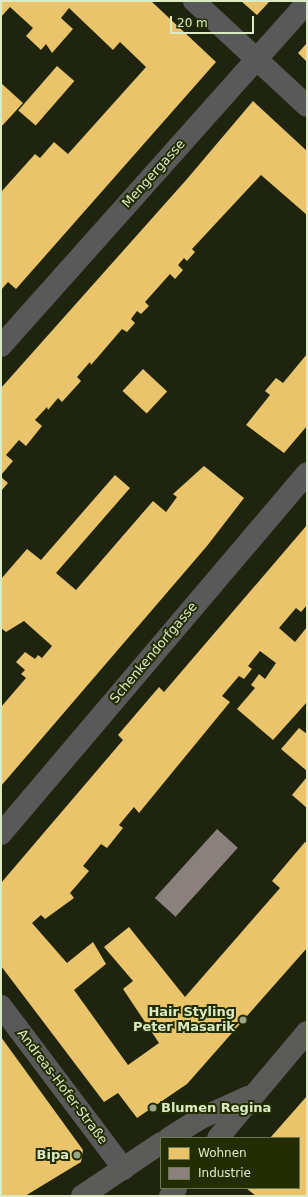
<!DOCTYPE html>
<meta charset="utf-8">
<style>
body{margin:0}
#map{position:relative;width:308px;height:1197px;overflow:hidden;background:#1e240d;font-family:"DejaVu Sans",sans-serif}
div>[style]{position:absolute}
.homes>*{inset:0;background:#e9c46a;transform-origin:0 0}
.industry>*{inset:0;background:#8a817c;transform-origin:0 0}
.minor>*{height:22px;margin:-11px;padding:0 11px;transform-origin:11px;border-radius:11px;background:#5a595a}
.secondary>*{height:22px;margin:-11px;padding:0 11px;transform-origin:11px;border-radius:11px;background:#5b5b59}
.tram>*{height:1px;margin:-0.5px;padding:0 0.5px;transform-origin:0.5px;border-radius:0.5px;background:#5a5b55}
.dots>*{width:11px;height:11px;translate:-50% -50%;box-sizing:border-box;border:2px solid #222d04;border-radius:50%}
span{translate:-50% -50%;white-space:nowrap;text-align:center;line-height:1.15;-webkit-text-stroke:4px #222d04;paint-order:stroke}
.street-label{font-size:13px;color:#ddebc5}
.poi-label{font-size:13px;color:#ddebc5;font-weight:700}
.right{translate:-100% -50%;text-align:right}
.left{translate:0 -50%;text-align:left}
.frame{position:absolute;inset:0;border:2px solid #ddebc5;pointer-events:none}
.legend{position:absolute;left:160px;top:1137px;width:140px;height:52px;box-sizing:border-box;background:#222d04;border:1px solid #6d7951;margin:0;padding:5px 7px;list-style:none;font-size:12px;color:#ddebc5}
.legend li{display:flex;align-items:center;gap:8px;height:20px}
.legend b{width:20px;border:1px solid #6d7951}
.scale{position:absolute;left:170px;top:16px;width:84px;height:18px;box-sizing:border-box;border:2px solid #ddebc5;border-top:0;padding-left:5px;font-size:12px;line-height:14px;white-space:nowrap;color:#ddebc5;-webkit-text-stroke:3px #222d04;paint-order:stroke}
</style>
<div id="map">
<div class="homes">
<div style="clip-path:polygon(1px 1px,151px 1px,216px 62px,16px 289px,8px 282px,1px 290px,1px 192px,35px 154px,40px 158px,54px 142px,68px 154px,146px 67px,120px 42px,113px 50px,69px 8px,61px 18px,73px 29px,52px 53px,46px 44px,41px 50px,26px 36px,33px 28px,10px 7px,1px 17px)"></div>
<div style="clip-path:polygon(241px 1px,270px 1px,257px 15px)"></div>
<div style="clip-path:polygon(307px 43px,307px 62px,298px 53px)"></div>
<div style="left:57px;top:66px;width:23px;height:59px;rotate:41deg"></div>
<div style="clip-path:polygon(1px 83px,23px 103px,1px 127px)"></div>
<div style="clip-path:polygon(253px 101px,307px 151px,307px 215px,261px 175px,192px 249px,195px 252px,187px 261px,184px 258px,178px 265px,183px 270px,175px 279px,170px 274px,145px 302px,149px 306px,141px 314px,137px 311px,131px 319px,135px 323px,127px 332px,122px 329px,91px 365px,90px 362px,77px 377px,81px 381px,62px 402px,58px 398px,48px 410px,47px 407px,35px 420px,42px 426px,26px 446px,19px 440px,6px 455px,13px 461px,1px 475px,1px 388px,187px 179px)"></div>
<div style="clip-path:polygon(307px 354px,307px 426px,284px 453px,246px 425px,270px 395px,265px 391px,276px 378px,283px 383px)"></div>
<div style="left:143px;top:369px;width:33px;height:30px;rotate:43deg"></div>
<div style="clip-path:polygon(204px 466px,244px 498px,207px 546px,1px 786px,1px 707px,26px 678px,21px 674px,25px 670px,16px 662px,25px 652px,35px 659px,38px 655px,42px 658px,52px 646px,24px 621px,6px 632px,1px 628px,1px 579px,27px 549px,41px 560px,115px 475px,130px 488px,56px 573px,76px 590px,153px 501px,166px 512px,177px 497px,173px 494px)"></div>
<div style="clip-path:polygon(1px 477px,8px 483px,1px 491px)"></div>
<div style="clip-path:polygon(307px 525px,307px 605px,301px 612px,296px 608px,279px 628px,295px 642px,307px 627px,307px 702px,273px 740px,237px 709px,255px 688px,251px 685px,259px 674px,265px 679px,276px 663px,260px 651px,248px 666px,252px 669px,244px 679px,239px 676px,222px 696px,230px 702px,139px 813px,134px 807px,119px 825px,123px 828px,107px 848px,101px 844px,83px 866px,89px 871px,70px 893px,74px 898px,45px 919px,41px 915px,32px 923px,67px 963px,93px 942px,106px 964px,74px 990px,128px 1065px,159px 1043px,123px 989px,133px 981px,104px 947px,129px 927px,185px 997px,280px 888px,272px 881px,305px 842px,307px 843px,307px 948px,187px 1084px,137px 1118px,118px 1093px,104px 1102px,1px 966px,1px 883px,123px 740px,118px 735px,159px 687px,164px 692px)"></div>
<div style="clip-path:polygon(299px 728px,307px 734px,307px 771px,281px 749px)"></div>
<div style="clip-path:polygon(307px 777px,307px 808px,292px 795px)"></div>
<div style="clip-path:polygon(1px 1037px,83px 1150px,81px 1162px,25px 1196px,1px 1196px)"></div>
<div style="clip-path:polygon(307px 1096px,307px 1196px,256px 1196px,246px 1188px,299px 1188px,299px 1138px,270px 1138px)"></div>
</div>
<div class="industry">
<div style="left:217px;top:829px;width:28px;height:93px;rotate:42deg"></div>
</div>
<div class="minor">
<div style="left:194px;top:1px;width:154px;rotate:42.9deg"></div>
<div style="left:1px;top:346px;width:460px;rotate:-48.3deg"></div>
<div style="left:1px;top:834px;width:473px;rotate:-49.7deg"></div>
<div style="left:1px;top:1006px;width:204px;rotate:53deg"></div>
</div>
<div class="secondary">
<div style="left:169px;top:1138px;width:36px;rotate:-32deg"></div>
<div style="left:199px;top:1119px;width:54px;rotate:-24.2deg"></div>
<div style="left:218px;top:1138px;width:138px;rotate:-50deg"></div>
<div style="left:82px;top:1196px;width:95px;rotate:-33.9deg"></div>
<div style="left:170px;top:1196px;width:10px;rotate:-53deg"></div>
</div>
<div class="tram">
<div style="left:208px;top:1138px;width:153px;rotate:-49.5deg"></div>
<div style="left:225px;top:1138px;width:126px;rotate:-49.5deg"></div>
<div style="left:161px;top:1196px;width:10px;rotate:-53deg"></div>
<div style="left:178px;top:1196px;width:10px;rotate:-53deg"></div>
</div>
<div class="dots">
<div style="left:243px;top:1020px;background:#9aa585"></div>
<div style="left:153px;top:1108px;background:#9aa585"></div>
<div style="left:77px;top:1155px;background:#9aa585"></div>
</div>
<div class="street-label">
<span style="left:154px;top:174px;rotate:-48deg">Mengergasse</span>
<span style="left:154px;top:653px;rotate:-50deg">Schenkendorfgasse</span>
<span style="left:62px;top:1087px;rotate:53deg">Andreas-Hofer-Straße</span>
</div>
<div class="poi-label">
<span class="right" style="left:235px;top:1020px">Hair Styling<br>Peter Masarik</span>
<span class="left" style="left:161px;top:1108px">Blumen Regina</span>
<span class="right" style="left:69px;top:1155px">Bipa</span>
</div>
<div class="frame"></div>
<ul class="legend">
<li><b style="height:11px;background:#e9c46a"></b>Wohnen</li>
<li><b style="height:11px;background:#8a817c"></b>Industrie</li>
</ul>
<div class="scale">20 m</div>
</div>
